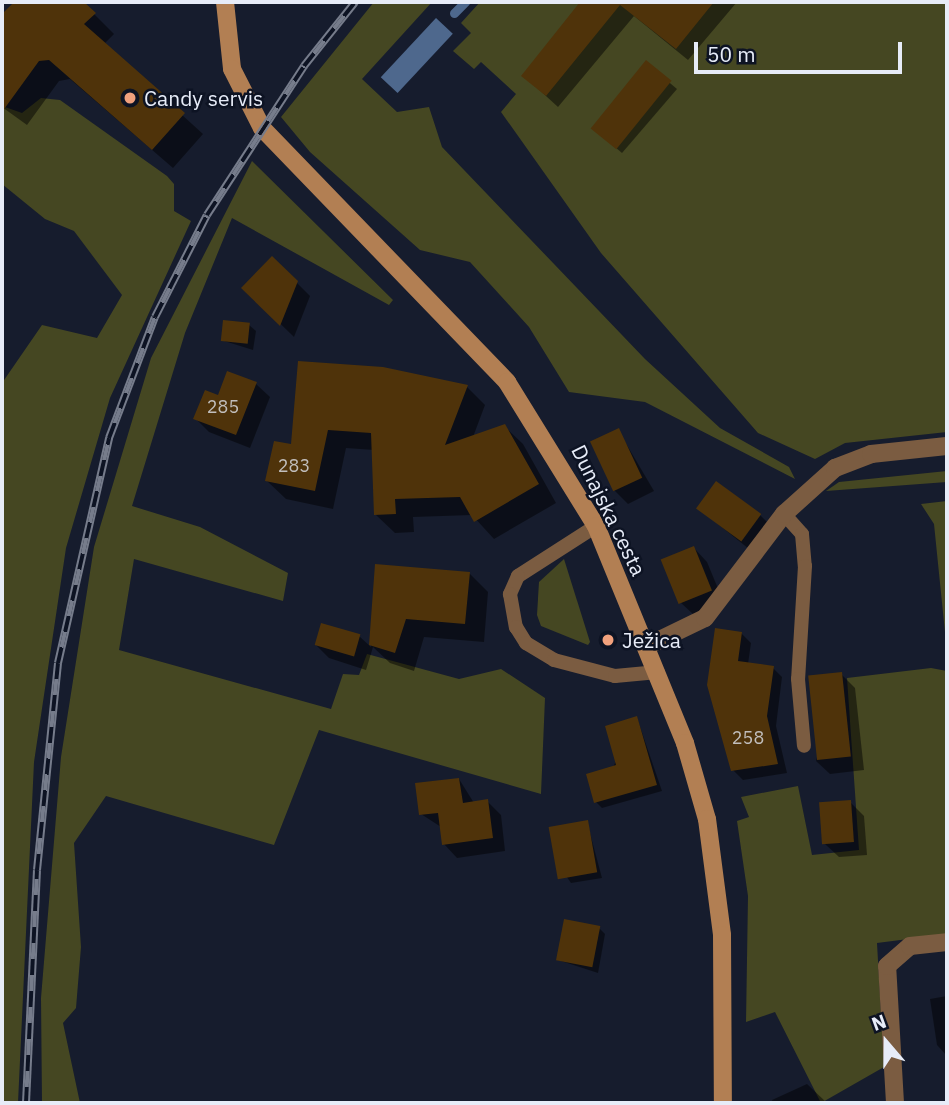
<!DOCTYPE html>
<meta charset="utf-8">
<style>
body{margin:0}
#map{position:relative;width:949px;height:1105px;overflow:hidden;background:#161c2d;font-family:"IBM Plex Sans",sans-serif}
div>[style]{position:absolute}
.green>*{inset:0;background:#454722}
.water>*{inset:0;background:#4e688d;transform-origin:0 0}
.shadow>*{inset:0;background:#0007}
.stream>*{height:9px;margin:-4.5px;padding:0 4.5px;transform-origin:4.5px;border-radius:4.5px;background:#4e688d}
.building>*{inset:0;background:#4f330a;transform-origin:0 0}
.service>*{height:14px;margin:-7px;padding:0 7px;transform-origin:7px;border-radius:7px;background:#7b5c41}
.minor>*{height:18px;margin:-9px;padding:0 9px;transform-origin:9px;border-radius:9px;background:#7b5c41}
.secondary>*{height:18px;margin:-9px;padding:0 9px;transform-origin:9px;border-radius:9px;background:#b27f53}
.rail>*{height:8px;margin-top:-4px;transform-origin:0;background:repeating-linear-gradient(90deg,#0d1323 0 16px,#767c8b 0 32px);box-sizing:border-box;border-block:2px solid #767c8b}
.dots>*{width:19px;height:19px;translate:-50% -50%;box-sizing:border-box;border:4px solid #0d1323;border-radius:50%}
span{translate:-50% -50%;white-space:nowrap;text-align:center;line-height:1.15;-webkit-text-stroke:5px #0d1323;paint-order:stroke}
.number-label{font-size:18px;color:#c1bebc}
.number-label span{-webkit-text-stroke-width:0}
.poi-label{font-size:21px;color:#e7ecf8}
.left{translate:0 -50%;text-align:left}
.street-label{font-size:21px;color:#e7ecf8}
.frame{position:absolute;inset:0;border:4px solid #e7ecf8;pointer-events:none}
.north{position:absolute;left:851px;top:1007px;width:70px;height:70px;-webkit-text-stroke:5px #0d1323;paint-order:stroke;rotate:340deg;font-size:19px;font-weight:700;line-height:28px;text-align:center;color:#e7ecf8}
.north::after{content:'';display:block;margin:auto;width:24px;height:32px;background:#e7ecf8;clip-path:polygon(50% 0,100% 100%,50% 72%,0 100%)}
.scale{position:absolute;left:694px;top:42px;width:208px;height:32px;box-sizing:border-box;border:4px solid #e7ecf8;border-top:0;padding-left:9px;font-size:21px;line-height:24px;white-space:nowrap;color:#e7ecf8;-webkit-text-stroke:5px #0d1323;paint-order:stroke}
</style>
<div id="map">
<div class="green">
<div style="clip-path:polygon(374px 2px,432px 2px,362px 79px,397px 112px,429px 107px,442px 147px,645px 359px,720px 428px,789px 467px,795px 479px,645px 402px,569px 392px,529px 327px,470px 262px,420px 250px,310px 152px,281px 117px)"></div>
<div style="clip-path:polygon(480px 2px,947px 2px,947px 432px,845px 443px,815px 459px,758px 433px,601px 253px,501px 112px,516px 94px,481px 62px,474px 69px,453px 51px,471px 33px,461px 23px)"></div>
<div style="clip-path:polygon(41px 98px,60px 100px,167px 176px,174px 184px,174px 211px,191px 221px,110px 398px,66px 548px,34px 762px,18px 1103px,2px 1103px,2px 383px,42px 325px,97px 338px,122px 295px,74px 231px,45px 219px,2px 184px,2px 106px,22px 113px)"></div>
<div style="clip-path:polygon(252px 161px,393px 300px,389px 305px,232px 218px,185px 333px,132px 506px,200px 527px,288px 573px,283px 601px,134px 559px,119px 650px,331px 709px,343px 674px,359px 675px,367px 654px,459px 679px,501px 669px,545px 698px,541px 794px,319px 730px,274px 845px,106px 796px,74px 843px,81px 947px,76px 1008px,63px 1023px,80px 1103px,42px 1103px,41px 998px,61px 757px,94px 547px,151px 358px)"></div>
<div style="clip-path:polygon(947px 471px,947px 482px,826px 491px,839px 482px)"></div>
<div style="clip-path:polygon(947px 501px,947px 652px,934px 524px,921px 504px)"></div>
<div style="clip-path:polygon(564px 559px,590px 642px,588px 645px,541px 626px,537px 615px,539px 582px)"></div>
<div style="clip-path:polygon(931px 668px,947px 671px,947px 934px,877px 943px,884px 1067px,821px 1103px,775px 1012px,746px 1022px,748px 896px,737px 821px,749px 817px,741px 797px,798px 786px,812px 855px,859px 850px,847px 678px)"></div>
</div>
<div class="water">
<div style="left:436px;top:18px;width:23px;height:81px;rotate:43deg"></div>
</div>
<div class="shadow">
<div style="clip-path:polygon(16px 2px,82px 2px,114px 34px,104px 44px,203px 134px,173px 168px,70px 79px,59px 81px,27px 125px,2px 107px,2px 16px)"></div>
<div style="clip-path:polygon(583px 2px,737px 2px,688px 60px,634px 16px,558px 107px,523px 75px)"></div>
<div style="clip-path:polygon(646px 63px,677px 89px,622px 153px,601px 135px)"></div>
<div style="clip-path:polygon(296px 282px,310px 296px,294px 337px,257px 301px)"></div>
<div style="clip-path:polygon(249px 325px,256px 331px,253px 350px,221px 340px)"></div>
<div style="clip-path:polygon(300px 362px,467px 387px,485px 405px,473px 437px,504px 426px,523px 444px,556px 503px,494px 539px,472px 515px,413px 517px,414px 532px,395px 533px,376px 515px,374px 450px,346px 448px,333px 509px,286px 499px,267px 481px,293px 446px)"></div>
<div style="clip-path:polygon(256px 384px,270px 397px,250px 448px,209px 432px,195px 418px,219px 397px)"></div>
<div style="clip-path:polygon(618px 430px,654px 491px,628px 504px,614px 490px)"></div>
<div style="clip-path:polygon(698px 508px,760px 515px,773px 528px,754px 553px)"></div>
<div style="clip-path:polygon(694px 548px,707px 562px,724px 603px,694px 615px,680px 602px)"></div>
<div style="clip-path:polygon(377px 566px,469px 573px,488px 592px,484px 642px,424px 637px,414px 671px,390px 663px,373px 647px,366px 670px,329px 658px,316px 645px,359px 636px,371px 647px)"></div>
<div style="clip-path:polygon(741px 633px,751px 643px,748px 664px,773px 668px,782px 677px,776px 726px,787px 773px,743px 780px,733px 770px,709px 685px)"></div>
<div style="clip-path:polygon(841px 674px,855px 688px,864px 770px,830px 774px,816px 761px)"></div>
<div style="clip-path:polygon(637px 718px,662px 791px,602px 808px,596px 802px)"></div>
<div style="clip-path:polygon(459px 779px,474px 803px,487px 801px,501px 815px,505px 851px,457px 858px,444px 844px,441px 827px,421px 814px)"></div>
<div style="clip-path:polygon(850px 802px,864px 816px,867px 855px,839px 857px,825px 844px)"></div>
<div style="clip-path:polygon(587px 822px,602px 878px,571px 883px,556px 861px,551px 829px)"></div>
<div style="clip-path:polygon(599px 928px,605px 934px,598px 973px,558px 960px)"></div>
<div style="clip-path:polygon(947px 996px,947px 1056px,937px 1045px,930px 999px)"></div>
<div style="clip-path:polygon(807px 1084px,827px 1103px,773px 1103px,772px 1100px)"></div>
</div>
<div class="stream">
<div style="left:454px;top:13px;width:16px;rotate:-45deg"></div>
</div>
<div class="building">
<div style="clip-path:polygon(14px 2px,84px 2px,96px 13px,84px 24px,185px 113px,152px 150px,49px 60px,39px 61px,2px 112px,2px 14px)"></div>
<div style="clip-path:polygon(580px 2px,714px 2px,676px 49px,620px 5px,546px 96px,521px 76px)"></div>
<div style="left:646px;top:60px;width:33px;height:88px;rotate:39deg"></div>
<div style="clip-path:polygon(272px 256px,298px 281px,280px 326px,241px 288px)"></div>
<div style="left:223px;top:320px;width:27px;height:21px;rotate:6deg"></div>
<div style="clip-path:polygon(298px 361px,383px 367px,468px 385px,445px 445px,505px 424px,539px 484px,474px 522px,460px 497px,395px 499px,396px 514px,374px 515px,371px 433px,328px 430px,315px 491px,265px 481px,274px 441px,291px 444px)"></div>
<div style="clip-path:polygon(227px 371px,257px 382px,236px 435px,193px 419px,205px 390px,218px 395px)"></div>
<div style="left:619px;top:428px;width:55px;height:32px;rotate:65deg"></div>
<div style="left:716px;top:481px;width:56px;height:34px;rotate:36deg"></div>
<div style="left:694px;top:546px;width:48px;height:36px;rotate:68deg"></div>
<div style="clip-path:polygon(375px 564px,470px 572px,465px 624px,406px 619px,395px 653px,369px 645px)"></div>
<div style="left:321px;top:623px;width:41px;height:23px;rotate:16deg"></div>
<div style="clip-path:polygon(715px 628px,742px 632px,738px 661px,774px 666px,767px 716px,778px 764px,731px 771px,707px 685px)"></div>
<div style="left:842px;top:672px;width:85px;height:34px;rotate:84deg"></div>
<div style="clip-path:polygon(637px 716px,657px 785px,594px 803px,586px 774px,616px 765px,605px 726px)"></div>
<div style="clip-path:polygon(459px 778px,463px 803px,488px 799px,493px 838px,442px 845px,438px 813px,419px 815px,415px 783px)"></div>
<div style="left:851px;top:800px;width:42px;height:32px;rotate:86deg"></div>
<div style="left:588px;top:820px;width:53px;height:40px;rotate:80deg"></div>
<div style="left:564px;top:919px;width:37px;height:42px;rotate:11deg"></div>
</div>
<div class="service">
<div style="left:784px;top:514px;width:27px;rotate:48deg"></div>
<div style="left:802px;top:534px;width:32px;rotate:85deg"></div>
<div style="left:805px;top:566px;width:113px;rotate:93.5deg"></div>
<div style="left:798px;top:679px;width:67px;rotate:84.9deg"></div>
<div style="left:596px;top:526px;width:93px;rotate:147.3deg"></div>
<div style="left:518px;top:576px;width:20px;rotate:114deg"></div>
<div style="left:510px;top:594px;width:34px;rotate:80deg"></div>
<div style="left:516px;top:627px;width:19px;rotate:58deg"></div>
<div style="left:526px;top:643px;width:33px;rotate:31deg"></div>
<div style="left:554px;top:660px;width:63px;rotate:14.7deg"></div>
<div style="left:615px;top:676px;width:43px;rotate:-5.3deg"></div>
</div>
<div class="minor">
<div style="left:647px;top:646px;width:64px;rotate:-25.8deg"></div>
<div style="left:705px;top:618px;width:131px;rotate:-52.8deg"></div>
<div style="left:784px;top:514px;width:69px;rotate:-42deg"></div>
<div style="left:835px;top:468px;width:39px;rotate:-21deg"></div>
<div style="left:871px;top:454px;width:76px;rotate:-6deg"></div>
<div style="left:895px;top:1103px;width:137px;rotate:-93.3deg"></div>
<div style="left:887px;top:966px;width:30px;rotate:-41deg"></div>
<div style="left:910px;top:946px;width:37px;rotate:-6deg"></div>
</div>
<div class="secondary">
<div style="left:225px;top:2px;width:67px;rotate:84deg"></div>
<div style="left:232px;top:69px;width:66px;rotate:63deg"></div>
<div style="left:262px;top:128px;width:353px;rotate:46deg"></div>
<div style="left:507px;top:382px;width:169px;rotate:58.3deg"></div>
<div style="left:596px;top:526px;width:235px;rotate:67.7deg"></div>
<div style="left:685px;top:743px;width:79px;rotate:73.9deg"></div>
<div style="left:707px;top:819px;width:117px;rotate:82.6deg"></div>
<div style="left:722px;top:935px;width:168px;rotate:89.7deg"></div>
</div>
<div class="rail">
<div style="left:26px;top:1103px;width:233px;rotate:-87.3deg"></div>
<div style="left:37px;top:870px;width:208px;rotate:-84.2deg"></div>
<div style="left:58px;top:663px;width:231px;rotate:-77.2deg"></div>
<div style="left:109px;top:438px;width:129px;rotate:-69.2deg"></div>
<div style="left:155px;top:317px;width:114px;rotate:-63deg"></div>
<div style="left:207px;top:215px;width:178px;rotate:-56.9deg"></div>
<div style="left:304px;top:66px;width:82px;rotate:-51.4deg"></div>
</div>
<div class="dots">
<div style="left:130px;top:98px;background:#f1a17d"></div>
<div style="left:608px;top:640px;background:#f1a17d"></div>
</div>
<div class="number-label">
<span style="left:223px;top:407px">285</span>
<span style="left:294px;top:466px">283</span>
<span style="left:748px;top:738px">258</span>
</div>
<div class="poi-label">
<span class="left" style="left:144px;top:98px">Candy servis</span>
<span class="left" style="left:622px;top:640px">Ježica</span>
</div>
<div class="street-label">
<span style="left:609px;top:510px;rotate:64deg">Dunajska cesta</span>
</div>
<div class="frame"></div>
<div class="north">N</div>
<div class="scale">50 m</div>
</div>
